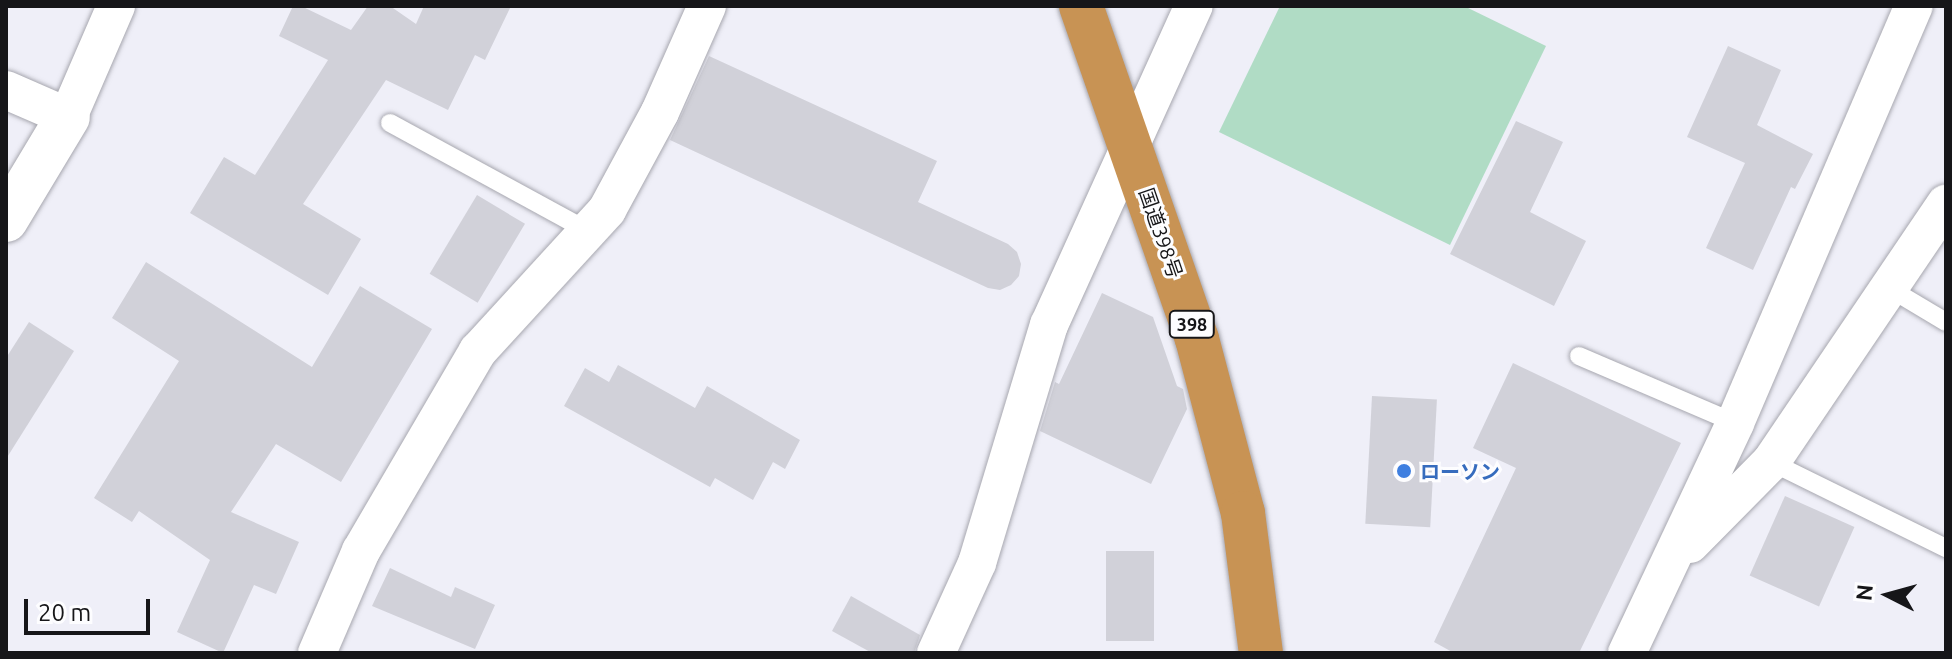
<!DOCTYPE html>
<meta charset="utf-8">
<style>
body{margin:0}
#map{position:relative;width:1952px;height:659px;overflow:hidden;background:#efeff8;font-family:Ubuntu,"Noto Sans JP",sans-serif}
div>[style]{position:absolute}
.green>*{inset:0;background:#b0dcc5}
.building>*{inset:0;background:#d1d1d9;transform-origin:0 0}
.roads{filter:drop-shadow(0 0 2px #a7a7af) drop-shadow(0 0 2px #a7a7af)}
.service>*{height:18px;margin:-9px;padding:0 9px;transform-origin:9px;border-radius:9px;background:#fff}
.minor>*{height:38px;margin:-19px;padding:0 19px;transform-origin:19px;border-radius:19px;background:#fff}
.tertiary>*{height:44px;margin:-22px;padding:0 22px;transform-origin:22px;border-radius:22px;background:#fff}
.trunk>*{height:44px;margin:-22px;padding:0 22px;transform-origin:22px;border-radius:22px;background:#c89354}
.dots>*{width:22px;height:22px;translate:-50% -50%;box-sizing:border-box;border:4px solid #fdfdff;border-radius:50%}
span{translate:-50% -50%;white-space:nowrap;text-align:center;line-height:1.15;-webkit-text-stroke:6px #fdfdff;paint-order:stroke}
.shield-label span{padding:2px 6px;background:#fdfdff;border:2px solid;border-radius:6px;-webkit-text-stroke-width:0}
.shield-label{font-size:18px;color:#161619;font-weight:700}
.street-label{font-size:20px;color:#161619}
.shop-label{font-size:20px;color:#366cbe;font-weight:700}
.left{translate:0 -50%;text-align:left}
.frame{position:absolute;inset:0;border:8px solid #161619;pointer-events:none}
.north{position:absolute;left:1848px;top:555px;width:80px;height:80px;-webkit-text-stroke:6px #fdfdff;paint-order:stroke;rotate:276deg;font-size:22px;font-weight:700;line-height:32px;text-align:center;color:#161619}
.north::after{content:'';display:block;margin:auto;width:28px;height:36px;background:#161619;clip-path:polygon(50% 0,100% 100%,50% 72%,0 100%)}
.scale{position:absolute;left:24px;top:599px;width:126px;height:36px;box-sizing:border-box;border:4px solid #161619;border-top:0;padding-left:10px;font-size:24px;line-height:28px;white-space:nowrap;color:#161619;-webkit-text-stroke:6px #fdfdff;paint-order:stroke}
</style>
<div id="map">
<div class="green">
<div style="clip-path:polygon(1280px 6px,1464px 6px,1546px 46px,1450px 245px,1219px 132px)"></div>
</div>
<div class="building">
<div style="clip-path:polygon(293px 6px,301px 6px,351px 30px,368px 6px,390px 6px,416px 24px,424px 6px,511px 6px,485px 60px,475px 55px,448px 110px,386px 80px,303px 204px,361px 239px,328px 295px,190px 213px,224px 157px,255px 175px,328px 60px,279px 36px)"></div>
<div style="clip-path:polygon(1728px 46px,1781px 70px,1757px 125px,1813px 154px,1795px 189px,1791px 187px,1753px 270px,1706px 248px,1745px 163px,1687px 137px)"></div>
<div style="clip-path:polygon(709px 56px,937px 161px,918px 202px,1008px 244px,1017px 252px,1021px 264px,1019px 276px,1011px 285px,1000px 290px,988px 288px,670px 140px)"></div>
<div style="clip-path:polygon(1516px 121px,1563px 142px,1530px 212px,1586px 241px,1554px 306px,1450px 254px)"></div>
<div style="left:477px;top:195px;width:56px;height:92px;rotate:31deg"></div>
<div style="clip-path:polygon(146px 262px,312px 367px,360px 286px,432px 329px,341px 482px,276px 444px,231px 512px,299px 542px,276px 594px,254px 585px,223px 653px,177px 632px,210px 560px,139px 511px,132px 522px,94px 498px,179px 361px,112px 318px)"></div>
<div style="clip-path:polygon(1102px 293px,1153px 317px,1177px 386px,1183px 389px,1187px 409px,1151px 484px,1040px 431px,1055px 382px,1059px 384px)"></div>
<div style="clip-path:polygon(29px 322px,74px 351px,6px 459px,6px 358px)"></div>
<div style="clip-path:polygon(1513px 363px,1681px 443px,1579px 653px,1454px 653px,1434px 642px,1516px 468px,1473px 448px)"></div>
<div style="clip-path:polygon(618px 365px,695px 408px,707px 386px,800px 440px,785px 469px,773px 462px,753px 500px,715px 478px,710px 487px,564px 406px,585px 368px,609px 382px)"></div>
<div style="left:1372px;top:396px;width:65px;height:128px;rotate:3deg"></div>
<div style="left:1785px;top:496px;width:76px;height:87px;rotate:24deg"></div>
<div style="left:1106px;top:551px;width:48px;height:90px"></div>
<div style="clip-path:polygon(390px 568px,451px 597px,455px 587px,495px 605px,475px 649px,372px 606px)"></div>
<div style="clip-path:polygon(851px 596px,920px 635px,914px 653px,872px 653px,832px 631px)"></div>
</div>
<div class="roads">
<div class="service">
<div style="left:390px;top:123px;width:226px;rotate:28.6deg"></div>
<div style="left:1889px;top:288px;width:66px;rotate:30.8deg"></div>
<div style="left:1579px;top:356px;width:170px;rotate:23.2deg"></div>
<div style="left:1771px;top:462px;width:195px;rotate:26.2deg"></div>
</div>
<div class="minor">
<div style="left:6px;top:90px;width:68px;rotate:23.5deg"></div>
<div style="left:68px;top:117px;width:121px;rotate:-66.6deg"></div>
<div style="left:1690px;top:544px;width:115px;rotate:-45.4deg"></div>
<div style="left:1771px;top:462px;width:312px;rotate:-55.9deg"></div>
<div style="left:317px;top:653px;width:111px;rotate:-66.7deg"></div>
<div style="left:361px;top:551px;width:232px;rotate:-59.7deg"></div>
<div style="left:478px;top:351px;width:191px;rotate:-47.5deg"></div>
<div style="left:607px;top:210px;width:111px;rotate:-61.6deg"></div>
<div style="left:660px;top:112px;width:116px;rotate:-66.1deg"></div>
<div style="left:936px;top:653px;width:99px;rotate:-65.5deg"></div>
<div style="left:977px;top:563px;width:249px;rotate:-73.2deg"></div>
<div style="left:1049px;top:325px;width:350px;rotate:-65.6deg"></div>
<div style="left:1627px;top:653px;width:254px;rotate:-64.8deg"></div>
<div style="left:1735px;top:423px;width:454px;rotate:-66.8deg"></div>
</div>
<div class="tertiary">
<div style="left:6px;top:220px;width:120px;rotate:-59deg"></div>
</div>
<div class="trunk">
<div style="left:1081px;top:6px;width:353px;rotate:70.8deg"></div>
<div style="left:1197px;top:339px;width:180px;rotate:75.2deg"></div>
<div style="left:1243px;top:513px;width:141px;rotate:82.7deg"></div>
</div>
</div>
<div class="dots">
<div style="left:1404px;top:471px;background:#3f7fe0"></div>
</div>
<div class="shield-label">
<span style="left:1192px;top:324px">398</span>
</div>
<div class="street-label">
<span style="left:1161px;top:233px;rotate:71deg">国道398号</span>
</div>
<div class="shop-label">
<span class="left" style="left:1420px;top:471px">ローソン</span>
</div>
<div class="frame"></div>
<div class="north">N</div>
<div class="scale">20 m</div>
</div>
